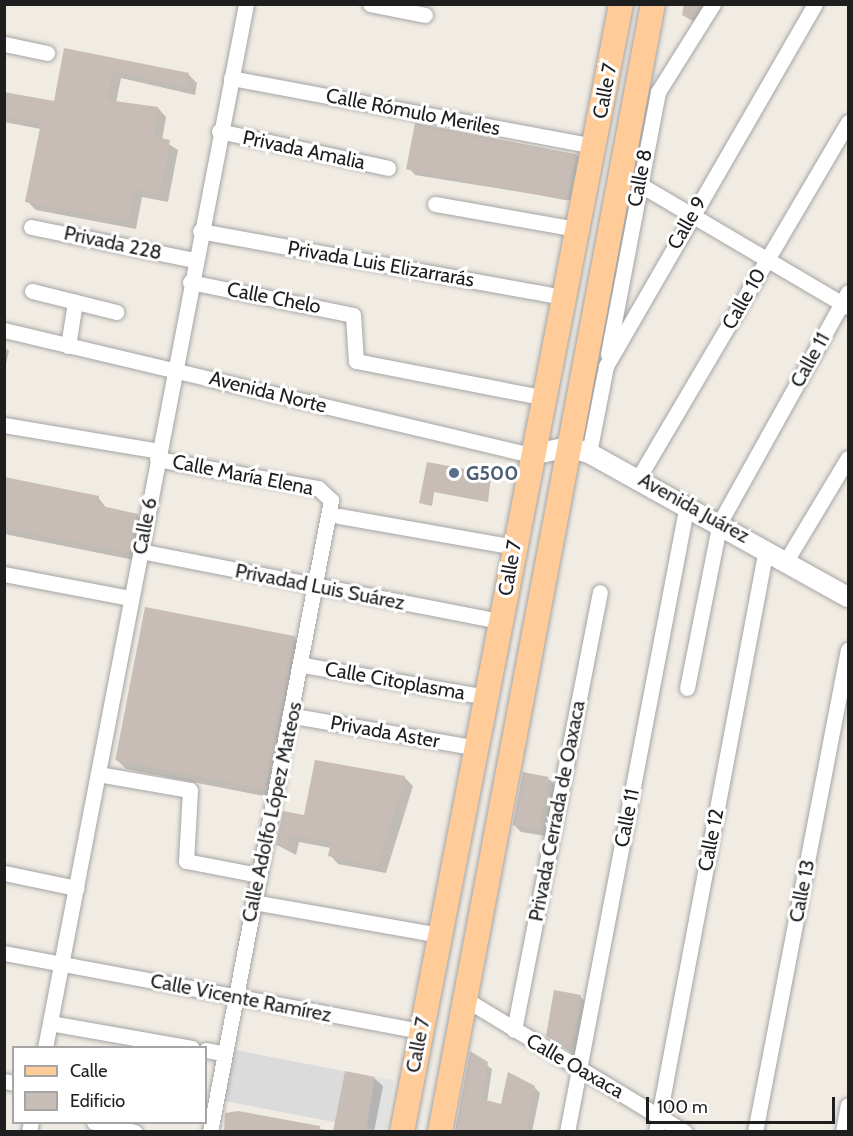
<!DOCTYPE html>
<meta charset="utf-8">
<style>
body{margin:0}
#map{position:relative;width:853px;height:1136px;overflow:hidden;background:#f0ebe3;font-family:Cabin,sans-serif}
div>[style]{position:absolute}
.residential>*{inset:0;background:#dcdbdb;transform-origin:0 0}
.parking>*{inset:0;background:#e2e2e2;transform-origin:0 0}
.shadow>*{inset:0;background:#0003}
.building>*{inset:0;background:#c8bcb6;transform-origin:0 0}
.roads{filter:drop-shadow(0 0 2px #a5a5a5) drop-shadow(0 0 2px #a5a5a5)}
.minor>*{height:15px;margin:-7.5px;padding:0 7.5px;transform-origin:7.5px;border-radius:7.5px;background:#fff}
.tertiary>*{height:20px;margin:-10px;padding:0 10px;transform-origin:10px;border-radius:10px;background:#fff}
.primary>*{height:24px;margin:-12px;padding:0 12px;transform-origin:12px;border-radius:12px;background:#fc9}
.dots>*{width:16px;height:16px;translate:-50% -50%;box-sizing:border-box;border:3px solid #fff;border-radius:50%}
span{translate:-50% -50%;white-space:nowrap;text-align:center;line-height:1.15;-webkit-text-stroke:6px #fff;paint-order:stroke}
.street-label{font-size:20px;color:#1e1e1e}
.service-label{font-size:20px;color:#4e5e75;font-weight:700}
.left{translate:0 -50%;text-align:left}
.frame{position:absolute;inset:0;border:6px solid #1e1e1e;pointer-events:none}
.legend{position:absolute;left:12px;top:1046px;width:195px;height:78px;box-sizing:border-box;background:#fff;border:2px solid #a5a5a5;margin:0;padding:8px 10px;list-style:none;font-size:18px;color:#1e1e1e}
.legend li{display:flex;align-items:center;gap:12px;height:30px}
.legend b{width:30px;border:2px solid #a5a5a5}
.scale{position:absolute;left:646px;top:1097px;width:189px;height:27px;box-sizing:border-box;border:3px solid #1e1e1e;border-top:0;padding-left:8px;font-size:18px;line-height:21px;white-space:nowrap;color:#1e1e1e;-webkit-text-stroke:4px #fff;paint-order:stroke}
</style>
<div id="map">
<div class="residential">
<div style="left:230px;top:1049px;width:117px;height:52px;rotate:11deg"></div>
</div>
<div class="parking">
<div style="left:375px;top:1077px;width:19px;height:52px;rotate:9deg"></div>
</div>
<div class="shadow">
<div style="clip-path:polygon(686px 4px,708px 4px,697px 24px,684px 15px)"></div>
<div style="clip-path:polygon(65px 50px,188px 74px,197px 83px,195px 95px,121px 78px,116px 103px,158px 108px,166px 117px,162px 140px,178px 150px,168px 202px,142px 197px,136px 229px,36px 210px,27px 201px,41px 129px,4px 122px,4px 93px,55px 103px)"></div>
<div style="clip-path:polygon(576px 154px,582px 161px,576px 201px,415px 175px,409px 168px)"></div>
<div style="clip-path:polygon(4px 347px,9px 351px,4px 373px)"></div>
<div style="clip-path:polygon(428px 464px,491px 475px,488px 502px,434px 492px,432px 506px,423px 504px)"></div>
<div style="clip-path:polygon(4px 478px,98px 497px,107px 509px,137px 515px,146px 524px,139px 561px,4px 534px)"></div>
<div style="clip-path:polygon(294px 637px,303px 646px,274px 798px,126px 769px,117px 760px)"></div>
<div style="clip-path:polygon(316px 761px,405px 778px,413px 786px,386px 873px,338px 864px,330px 855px,331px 848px,299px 842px,296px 855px,277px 845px,306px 817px)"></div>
<div style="clip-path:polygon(549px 779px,555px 785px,545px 836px,521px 832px,514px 825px)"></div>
<div style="clip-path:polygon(580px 996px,586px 1003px,577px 1056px,547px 1036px)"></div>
<div style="clip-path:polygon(471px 1054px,492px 1069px,487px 1102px,502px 1106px,534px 1087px,540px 1093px,532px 1132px,455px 1132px)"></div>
<div style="clip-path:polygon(374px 1078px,383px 1086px,374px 1132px,225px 1132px,227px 1115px,334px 1131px)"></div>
</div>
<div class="building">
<div style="clip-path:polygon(684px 4px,701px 4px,691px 20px,682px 15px)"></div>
<div style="clip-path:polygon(64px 48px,189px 73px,186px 87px,112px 71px,107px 100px,158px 107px,153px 136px,170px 140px,160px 194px,134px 189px,128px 221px,25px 202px,41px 123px,4px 116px,4px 92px,54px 101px)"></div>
<div style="left:415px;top:123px;width:164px;height:47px;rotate:11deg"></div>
<div style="clip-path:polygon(427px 462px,492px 474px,487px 501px,433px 491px,430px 505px,419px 503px)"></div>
<div style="clip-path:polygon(4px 477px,99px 496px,97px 505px,138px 514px,130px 553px,4px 528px)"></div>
<div style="left:145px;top:607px;width:153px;height:156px;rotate:11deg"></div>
<div style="clip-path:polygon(315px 760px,405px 776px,378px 866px,328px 856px,331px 842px,291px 835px,288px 848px,276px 845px,283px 811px,304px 815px)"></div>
<div style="left:523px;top:772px;width:26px;height:54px;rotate:11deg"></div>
<div style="clip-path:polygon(554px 990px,581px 995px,570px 1051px,546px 1036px)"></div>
<div style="clip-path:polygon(470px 1051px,488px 1062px,482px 1099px,501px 1104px,508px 1072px,535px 1086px,526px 1131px,455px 1131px)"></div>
<div style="clip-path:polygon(345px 1071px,375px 1077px,365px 1128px,333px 1131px)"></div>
<div style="clip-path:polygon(238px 1111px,320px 1126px,319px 1131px,224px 1131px,225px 1113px)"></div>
</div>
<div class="roads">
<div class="minor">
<div style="left:370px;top:4px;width:56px;rotate:11.3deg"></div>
<div style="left:4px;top:44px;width:44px;rotate:11.8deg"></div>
<div style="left:231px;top:78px;width:369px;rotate:10.6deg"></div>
<div style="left:219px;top:131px;width:173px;rotate:12.3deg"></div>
<div style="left:639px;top:184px;width:243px;rotate:30.5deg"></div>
<div style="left:435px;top:204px;width:144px;rotate:10deg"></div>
<div style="left:31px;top:227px;width:166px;rotate:11.4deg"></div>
<div style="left:200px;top:231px;width:368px;rotate:10.3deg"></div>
<div style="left:190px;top:282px;width:166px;rotate:11.4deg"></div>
<div style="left:353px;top:315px;width:46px;rotate:86.3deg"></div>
<div style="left:356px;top:361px;width:189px;rotate:11deg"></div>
<div style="left:32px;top:291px;width:87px;rotate:14deg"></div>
<div style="left:4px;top:330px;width:542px;rotate:13.34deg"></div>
<div style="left:68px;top:346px;width:45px;rotate:-81deg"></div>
<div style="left:608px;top:354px;width:267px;rotate:-79.2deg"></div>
<div style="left:658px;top:92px;width:104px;rotate:-58deg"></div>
<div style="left:4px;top:425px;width:157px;rotate:9.5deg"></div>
<div style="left:589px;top:453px;width:89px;rotate:-78.9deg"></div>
<div style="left:606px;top:366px;width:418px;rotate:-60deg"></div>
<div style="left:157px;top:459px;width:164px;rotate:10.2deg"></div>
<div style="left:318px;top:488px;width:18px;rotate:43deg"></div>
<div style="left:331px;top:500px;width:643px;rotate:100.84deg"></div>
<div style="left:639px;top:477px;width:412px;rotate:-59.5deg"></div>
<div style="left:339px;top:516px;width:178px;rotate:10deg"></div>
<div style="left:140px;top:551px;width:367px;rotate:11deg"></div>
<div style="left:786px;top:561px;width:120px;rotate:-59deg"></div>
<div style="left:4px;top:574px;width:128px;rotate:10.8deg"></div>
<div style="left:303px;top:665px;width:186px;rotate:9.9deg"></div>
<div style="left:687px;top:688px;width:169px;rotate:-78.8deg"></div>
<div style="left:720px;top:522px;width:263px;rotate:-60.9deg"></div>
<div style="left:294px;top:716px;width:186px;rotate:9.9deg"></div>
<div style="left:98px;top:774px;width:93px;rotate:9.9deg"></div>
<div style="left:190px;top:790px;width:71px;rotate:93.2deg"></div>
<div style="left:186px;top:861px;width:74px;rotate:10.9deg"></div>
<div style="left:4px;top:873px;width:74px;rotate:11.8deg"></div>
<div style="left:253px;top:902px;width:190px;rotate:10deg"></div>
<div style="left:4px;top:953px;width:423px;rotate:10.6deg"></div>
<div style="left:465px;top:999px;width:257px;rotate:31.2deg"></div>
<div style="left:50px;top:1023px;width:144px;rotate:10deg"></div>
<div style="left:514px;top:1030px;width:446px;rotate:-78.9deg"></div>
<div style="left:45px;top:1048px;width:1063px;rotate:-79.1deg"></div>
<div style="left:206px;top:1050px;width:16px;rotate:11deg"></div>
<div style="left:4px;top:1081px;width:10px;rotate:11deg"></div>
<div style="left:94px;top:1122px;width:42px;rotate:13.7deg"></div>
<div style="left:29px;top:1132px;width:10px;rotate:-79deg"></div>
<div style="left:567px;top:1132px;width:639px;rotate:-79.18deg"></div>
<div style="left:656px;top:1132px;width:593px;rotate:-79.32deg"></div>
<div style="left:755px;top:1132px;width:491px;rotate:-79.1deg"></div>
<div style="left:843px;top:1132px;width:27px;rotate:-80deg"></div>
</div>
<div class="tertiary">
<div style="left:531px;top:455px;width:39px;rotate:-12deg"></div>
<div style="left:569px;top:447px;width:21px;rotate:17deg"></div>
<div style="left:589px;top:453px;width:296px;rotate:29.1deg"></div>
</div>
<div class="primary">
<div style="left:402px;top:1132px;width:1149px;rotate:-79.01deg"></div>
<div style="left:440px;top:1132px;width:1148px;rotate:-79.31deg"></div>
</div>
</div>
<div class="dots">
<div style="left:454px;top:473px;background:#5c6f8a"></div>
</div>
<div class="street-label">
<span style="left:605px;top:91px;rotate:-79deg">Calle 7</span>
<span style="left:413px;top:112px;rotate:11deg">Calle Rómulo Meriles</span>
<span style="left:304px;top:150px;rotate:12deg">Privada Amalia</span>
<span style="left:640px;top:178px;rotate:-79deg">Calle 8</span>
<span style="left:687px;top:223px;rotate:-60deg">Calle 9</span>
<span style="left:113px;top:243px;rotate:12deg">Privada 228</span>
<span style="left:381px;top:264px;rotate:10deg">Privada Luis Elizarrarás</span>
<span style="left:274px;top:298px;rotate:11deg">Calle Chelo</span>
<span style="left:744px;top:299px;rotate:-60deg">Calle 10</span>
<span style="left:810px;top:360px;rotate:-61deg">Calle 11</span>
<span style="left:268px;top:392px;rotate:14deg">Avenida Norte</span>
<span style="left:243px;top:475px;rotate:11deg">Calle María Elena</span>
<span style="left:694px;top:508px;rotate:29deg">Avenida Juárez</span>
<span style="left:145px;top:526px;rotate:-79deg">Calle 6</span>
<span style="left:510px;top:568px;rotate:-80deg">Calle 7</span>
<span style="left:320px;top:587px;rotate:11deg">Privadad Luis Suárez</span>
<span style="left:395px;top:681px;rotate:10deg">Calle Citoplasma</span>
<span style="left:385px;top:732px;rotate:10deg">Privada Aster</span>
<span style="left:557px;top:811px;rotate:-79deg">Privada Cerrada de Oaxaca</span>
<span style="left:272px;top:812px;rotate:-78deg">Calle Adolfo López Mateos</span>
<span style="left:627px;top:818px;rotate:-79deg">Calle 11</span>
<span style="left:711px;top:840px;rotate:-79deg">Calle 12</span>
<span style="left:802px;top:891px;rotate:-79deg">Calle 13</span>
<span style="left:241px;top:998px;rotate:11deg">Calle Vicente Ramírez</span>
<span style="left:418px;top:1045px;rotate:-79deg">Calle 7</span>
<span style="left:575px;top:1066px;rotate:30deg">Calle Oaxaca</span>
</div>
<div class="service-label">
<span class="left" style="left:466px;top:473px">G500</span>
</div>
<div class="frame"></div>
<ul class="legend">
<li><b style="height:8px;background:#fc9"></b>Calle</li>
<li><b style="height:16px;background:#c8bcb6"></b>Edificio</li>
</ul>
<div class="scale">100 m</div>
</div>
